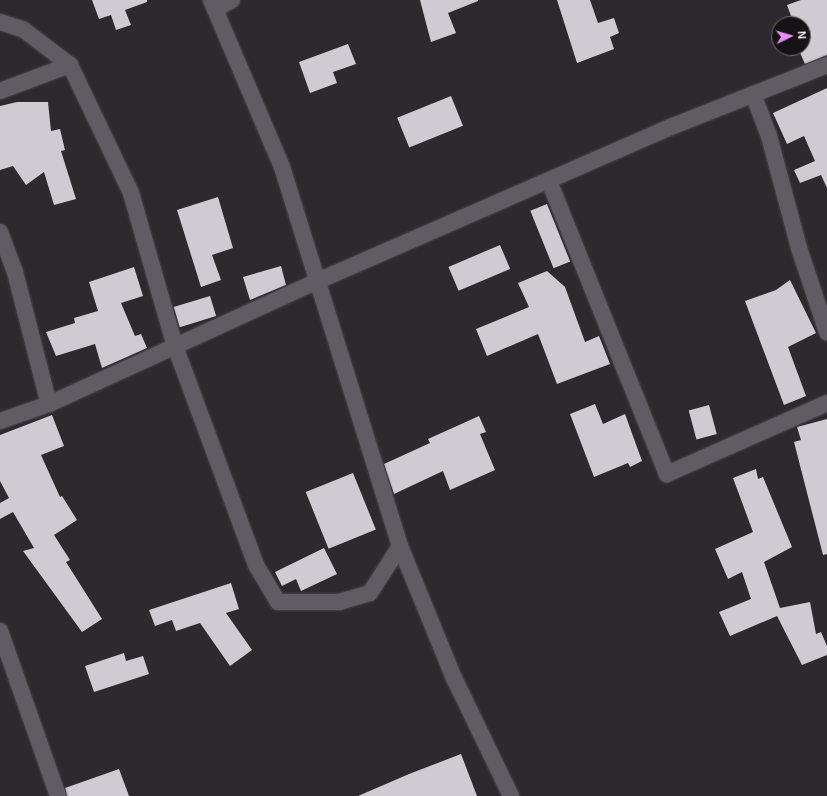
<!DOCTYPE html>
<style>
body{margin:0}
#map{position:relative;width:827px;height:796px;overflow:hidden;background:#2e292f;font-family:Arial,sans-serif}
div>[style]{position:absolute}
.building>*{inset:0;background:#d0cad2;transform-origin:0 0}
.roads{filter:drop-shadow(0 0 1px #4b474c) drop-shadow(0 0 1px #4b474c)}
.minor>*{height:16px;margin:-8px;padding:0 8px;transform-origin:8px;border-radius:8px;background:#615c63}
span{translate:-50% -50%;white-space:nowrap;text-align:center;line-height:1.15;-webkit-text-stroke:4px #151315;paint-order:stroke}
.north{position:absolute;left:771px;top:16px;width:40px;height:40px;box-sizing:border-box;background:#151315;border:1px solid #6d6b6e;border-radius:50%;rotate:85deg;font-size:11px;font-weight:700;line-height:16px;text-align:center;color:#f2eff3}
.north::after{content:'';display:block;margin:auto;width:14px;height:18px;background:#ea8dfd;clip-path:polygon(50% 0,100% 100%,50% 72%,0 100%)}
</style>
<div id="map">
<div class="building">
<div style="clip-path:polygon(92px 0,147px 0,147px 2px,125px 10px,131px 25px,116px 30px,111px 15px,99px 19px)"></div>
<div style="clip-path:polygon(420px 0,478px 0,478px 1px,448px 13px,456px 33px,431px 42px)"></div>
<div style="clip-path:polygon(557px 0,590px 0,598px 23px,614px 18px,619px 33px,610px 37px,614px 49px,577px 63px)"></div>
<div style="clip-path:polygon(801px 0,827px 0,827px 55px,805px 64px,798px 48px,803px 48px,803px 24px,794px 24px,787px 5px)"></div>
<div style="clip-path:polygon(348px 44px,356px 64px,333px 72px,337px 83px,310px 93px,299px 62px)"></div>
<div style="clip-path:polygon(827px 88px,827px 188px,821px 175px,800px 183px,794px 170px,815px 161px,804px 136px,787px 144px,773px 113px)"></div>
<div style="left:451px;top:96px;width:32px;height:58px;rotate:68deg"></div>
<div style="clip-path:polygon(17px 102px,48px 102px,51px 131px,60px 129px,65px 150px,61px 151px,76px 199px,54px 205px,44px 172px,26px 185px,13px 166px,0 170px,0 106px)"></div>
<div style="clip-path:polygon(218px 197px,233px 248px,212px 255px,221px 280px,201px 287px,177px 210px)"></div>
<div style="left:547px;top:204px;width:62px;height:18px;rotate:68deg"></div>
<div style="left:500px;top:245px;width:26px;height:56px;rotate:67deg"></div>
<div style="clip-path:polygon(281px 266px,286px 285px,250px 300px,243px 277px)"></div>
<div style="clip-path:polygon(134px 267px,143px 296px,121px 303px,135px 336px,141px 334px,147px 348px,102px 368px,95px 344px,56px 356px,46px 332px,75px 323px,74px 318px,98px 311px,89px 282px)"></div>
<div style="clip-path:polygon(547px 271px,565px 287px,585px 342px,599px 336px,610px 364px,557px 384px,538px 334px,487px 356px,476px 329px,529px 307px,518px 283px)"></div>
<div style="clip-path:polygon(790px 280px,816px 333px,788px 347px,806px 396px,784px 405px,745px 301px,776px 290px)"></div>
<div style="left:210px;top:296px;width:21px;height:38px;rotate:73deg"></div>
<div style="clip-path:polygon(595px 404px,603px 424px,625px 414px,642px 461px,630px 467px,628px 463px,594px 477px,570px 414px)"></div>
<div style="left:709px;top:405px;width:30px;height:21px;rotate:75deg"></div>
<div style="clip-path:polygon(52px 415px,64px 446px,41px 455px,60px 497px,62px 496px,77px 520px,54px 535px,70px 560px,66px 562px,102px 619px,82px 632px,23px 551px,34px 548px,13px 512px,0 519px,0 503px,9px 498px,0 481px,0 435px)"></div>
<div style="clip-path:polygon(479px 416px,486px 432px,480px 434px,495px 470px,450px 490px,443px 471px,394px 494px,384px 464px,430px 443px,428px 439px)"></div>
<div style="clip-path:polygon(827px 419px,827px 554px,823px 555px,794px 442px,801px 440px,797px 427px)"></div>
<div style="clip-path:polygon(756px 469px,758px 479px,763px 477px,792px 547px,764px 562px,780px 608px,810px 602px,816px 634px,821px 632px,827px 646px,827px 655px,802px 665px,777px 616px,730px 636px,719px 612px,751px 599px,742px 572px,728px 579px,715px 549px,753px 532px,733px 478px)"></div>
<div style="left:353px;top:473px;width:61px;height:51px;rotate:68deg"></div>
<div style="clip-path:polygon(324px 548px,337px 574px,301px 591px,296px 579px,282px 586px,275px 572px)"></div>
<div style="clip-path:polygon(231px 583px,239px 609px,226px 613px,252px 650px,230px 666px,200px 623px,176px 631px,172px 620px,155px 626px,149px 610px)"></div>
<div style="clip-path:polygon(124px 653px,126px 661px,143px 656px,149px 674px,94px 692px,85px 666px)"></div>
<div style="clip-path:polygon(461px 754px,477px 796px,358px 796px,409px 774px)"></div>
<div style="clip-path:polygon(119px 769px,129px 796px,67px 796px,65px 788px)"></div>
</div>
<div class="roads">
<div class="minor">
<div style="left:215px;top:9px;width:19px;rotate:-28deg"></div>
<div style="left:0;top:22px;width:25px;rotate:18deg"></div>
<div style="left:24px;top:30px;width:58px;rotate:37.3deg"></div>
<div style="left:70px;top:65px;width:142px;rotate:64.5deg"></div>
<div style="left:131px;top:193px;width:159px;rotate:74deg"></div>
<div style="left:175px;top:346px;width:233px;rotate:69.7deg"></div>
<div style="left:256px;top:565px;width:43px;rotate:59.3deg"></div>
<div style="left:278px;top:602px;width:61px"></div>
<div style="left:339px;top:602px;width:32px;rotate:-16deg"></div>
<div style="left:370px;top:593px;width:56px;rotate:-57.4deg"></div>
<div style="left:400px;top:546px;width:397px;rotate:-107.3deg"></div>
<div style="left:282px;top:167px;width:181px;rotate:-113deg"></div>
<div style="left:0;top:91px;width:75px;rotate:-20.4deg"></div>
<div style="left:753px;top:94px;width:45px;rotate:69.1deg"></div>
<div style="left:769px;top:136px;width:116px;rotate:75deg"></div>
<div style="left:799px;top:248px;width:89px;rotate:71.6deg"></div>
<div style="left:549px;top:181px;width:316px;rotate:68.1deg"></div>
<div style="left:667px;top:474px;width:175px;rotate:-23.9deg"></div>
<div style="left:0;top:232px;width:43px;rotate:69.4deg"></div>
<div style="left:15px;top:272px;width:136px;rotate:75.6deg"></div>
<div style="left:0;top:421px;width:52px;rotate:-19.1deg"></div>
<div style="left:49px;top:404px;width:296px;rotate:-24.6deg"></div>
<div style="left:318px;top:281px;width:387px;rotate:-23.6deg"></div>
<div style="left:673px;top:126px;width:166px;rotate:-21.6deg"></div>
<div style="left:400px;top:546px;width:143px;rotate:67.8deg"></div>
<div style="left:454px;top:678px;width:131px;rotate:64.2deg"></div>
<div style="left:0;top:631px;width:175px;rotate:70.6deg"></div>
</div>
</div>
<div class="north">N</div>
</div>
